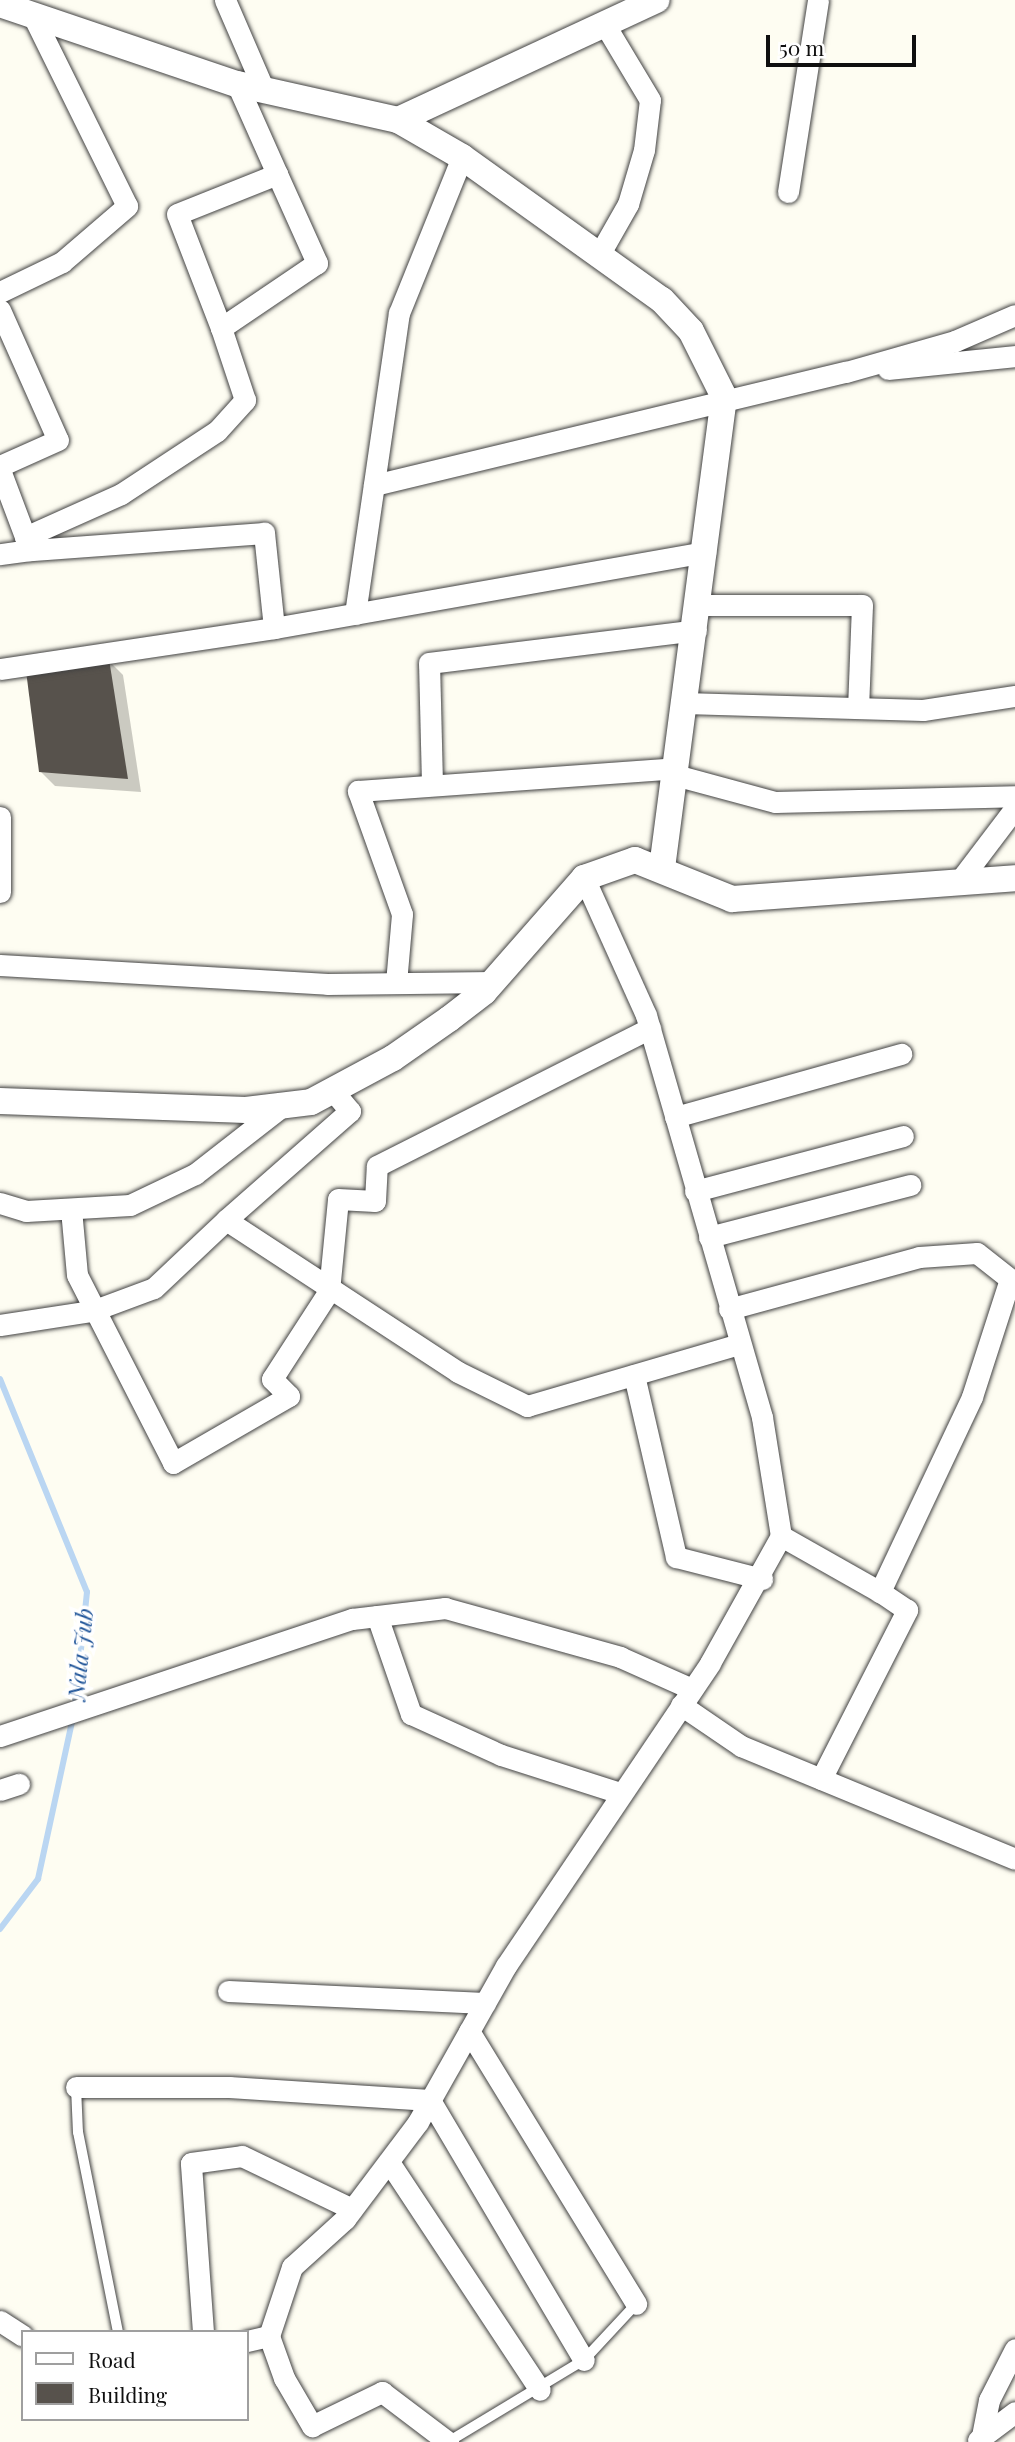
<!DOCTYPE html>
<style>
body{margin:0}
#map{position:relative;width:1015px;height:2442px;overflow:hidden;background:#fefdf2;font-family:"Playfair Display",serif}
div>[style]{position:absolute}
.shadow>*{inset:0;background:#0003}
.stream>*{height:6px;margin:-3px;padding:0 3px;transform-origin:3px;border-radius:3px;background:#bad6f2}
.building>*{inset:0;background:#57524c}
.roads{filter:drop-shadow(0 0 2px #424242) drop-shadow(0 0 2px #424242)}
.service>*{height:10px;margin:-5px;padding:0 5px;transform-origin:5px;border-radius:5px;background:#fff}
.minor>*{height:21px;margin:-10.5px;padding:0 10.5px;transform-origin:10.5px;border-radius:10.5px;background:#fff}
.tertiary>*{height:26px;margin:-13px;padding:0 13px;transform-origin:13px;border-radius:13px;background:#fff}
span{translate:-50% -50%;white-space:nowrap;text-align:center;line-height:1.15;-webkit-text-stroke:7px #fff;paint-order:stroke}
.water-label{font-size:23px;color:#205599;font-style:italic}
.legend{position:absolute;left:21px;top:2330px;width:228px;height:91px;box-sizing:border-box;background:#fff;border:2px solid #9f9f9f;margin:0;padding:9px 12px;list-style:none;font-size:21px;color:#0f0f0f}
.legend li{display:flex;align-items:center;gap:14px;height:35px}
.legend b{width:35px;border:2px solid #9f9f9f}
.scale{position:absolute;left:766px;top:35px;width:150px;height:32px;box-sizing:border-box;border:4px solid #0f0f0f;border-top:0;padding-left:9px;font-size:21px;line-height:24px;white-space:nowrap;color:#0f0f0f;-webkit-text-stroke:5px #fff;paint-order:stroke}
</style>
<div id="map">
<div class="shadow">
<div style="clip-path:polygon(109px 661px,123px 675px,141px 792px,55px 786px,41px 772px)"></div>
</div>
<div class="stream">
<div style="left:0;top:1379px;width:230px;rotate:67.8deg"></div>
<div style="left:87px;top:1592px;width:115px;rotate:96deg"></div>
<div style="left:0;top:1929px;width:63px;rotate:-52.8deg"></div>
<div style="left:38px;top:1879px;width:166px;rotate:-77.8deg"></div>
</div>
<div class="building">
<div style="clip-path:polygon(109px 659px,128px 779px,39px 772px,26px 671px)"></div>
</div>
<div class="roads">
<div class="service">
<div style="left:76px;top:2087px;width:45px;rotate:87.5deg"></div>
<div style="left:78px;top:2132px;width:204px;rotate:78.7deg"></div>
<div style="left:448px;top:2442px;width:159px;rotate:-31.1deg"></div>
<div style="left:584px;top:2360px;width:76px;rotate:-47.1deg"></div>
</div>
<div class="minor">
<div style="left:225px;top:0;width:98px;rotate:66.6deg"></div>
<div style="left:237px;top:84px;width:98px;rotate:66deg"></div>
<div style="left:277px;top:174px;width:98px;rotate:65.8deg"></div>
<div style="left:317px;top:263px;width:116px;rotate:145.9deg"></div>
<div style="left:221px;top:328px;width:122px;rotate:-111.1deg"></div>
<div style="left:177px;top:214px;width:108px;rotate:-21.8deg"></div>
<div style="left:788px;top:192px;width:194px;rotate:-81.1deg"></div>
<div style="left:599px;top:255px;width:59px;rotate:-60.4deg"></div>
<div style="left:628px;top:204px;width:56px;rotate:-73.5deg"></div>
<div style="left:644px;top:150px;width:50px;rotate:-83.2deg"></div>
<div style="left:650px;top:100px;width:90px;rotate:-120.9deg"></div>
<div style="left:0;top:292px;width:69px;rotate:-25.8deg"></div>
<div style="left:62px;top:262px;width:86px;rotate:-40.7deg"></div>
<div style="left:127px;top:206px;width:216px;rotate:-116.3deg"></div>
<div style="left:0;top:310px;width:142px;rotate:66deg"></div>
<div style="left:58px;top:440px;width:64px;rotate:155.9deg"></div>
<div style="left:888px;top:369px;width:128px;rotate:-5.8deg"></div>
<div style="left:0;top:470px;width:85px;rotate:69.4deg"></div>
<div style="left:30px;top:550px;width:30px;rotate:172deg"></div>
<div style="left:374px;top:485px;width:485px;rotate:-13.5deg"></div>
<div style="left:846px;top:372px;width:113px;rotate:-15.9deg"></div>
<div style="left:955px;top:341px;width:65px;rotate:-23.4deg"></div>
<div style="left:25px;top:537px;width:105px;rotate:-24.1deg"></div>
<div style="left:121px;top:494px;width:115px;rotate:-33.3deg"></div>
<div style="left:217px;top:431px;width:42px;rotate:-47.9deg"></div>
<div style="left:245px;top:400px;width:76px;rotate:-108.4deg"></div>
<div style="left:699px;top:605px;width:163px"></div>
<div style="left:862px;top:605px;width:103px;rotate:92.2deg"></div>
<div style="left:355px;top:614px;width:304px;rotate:-81.7deg"></div>
<div style="left:399px;top:313px;width:168px;rotate:-68deg"></div>
<div style="left:274px;top:628px;width:438px;rotate:-10deg"></div>
<div style="left:0;top:669px;width:277px;rotate:-8.5deg"></div>
<div style="left:274px;top:628px;width:96px;rotate:-96deg"></div>
<div style="left:264px;top:533px;width:235px;rotate:175.8deg"></div>
<div style="left:684px;top:703px;width:239px;rotate:1.7deg"></div>
<div style="left:923px;top:710px;width:93px;rotate:-8.7deg"></div>
<div style="left:675px;top:775px;width:104px;rotate:15.1deg"></div>
<div style="left:775px;top:802px;width:240px;rotate:-1.4deg"></div>
<div style="left:432px;top:784px;width:121px;rotate:-91.4deg"></div>
<div style="left:429px;top:663px;width:269px;rotate:-7deg"></div>
<div style="left:0;top:817px;width:75px;rotate:90deg"></div>
<div style="left:958px;top:883px;width:94px;rotate:-52.8deg"></div>
<div style="left:0;top:965px;width:328px;rotate:3.3deg"></div>
<div style="left:327px;top:984px;width:166px;rotate:-0.7deg"></div>
<div style="left:396px;top:983px;width:69px;rotate:-85deg"></div>
<div style="left:402px;top:914px;width:131px;rotate:-109.7deg"></div>
<div style="left:358px;top:791px;width:318px;rotate:-4.1deg"></div>
<div style="left:334px;top:1092px;width:25px;rotate:50deg"></div>
<div style="left:350px;top:1111px;width:165px;rotate:138.7deg"></div>
<div style="left:226px;top:1220px;width:277px;rotate:33.2deg"></div>
<div style="left:458px;top:1372px;width:77px;rotate:26.2deg"></div>
<div style="left:527px;top:1406px;width:221px;rotate:-16.3deg"></div>
<div style="left:675px;top:1117px;width:235px;rotate:-15.6deg"></div>
<div style="left:695px;top:1191px;width:215px;rotate:-14.8deg"></div>
<div style="left:0;top:1203px;width:27px;rotate:17deg"></div>
<div style="left:26px;top:1211px;width:104px;rotate:-3.3deg"></div>
<div style="left:130px;top:1205px;width:72px;rotate:-25.5deg"></div>
<div style="left:195px;top:1174px;width:109px;rotate:-37.9deg"></div>
<div style="left:71px;top:1209px;width:66px;rotate:84.8deg"></div>
<div style="left:77px;top:1275px;width:211px;rotate:62.9deg"></div>
<div style="left:173px;top:1463px;width:134px;rotate:-30deg"></div>
<div style="left:289px;top:1396px;width:24px;rotate:-135deg"></div>
<div style="left:272px;top:1379px;width:105px;rotate:-57.1deg"></div>
<div style="left:329px;top:1291px;width:92px;rotate:-84.4deg"></div>
<div style="left:338px;top:1199px;width:37px;rotate:3deg"></div>
<div style="left:375px;top:1201px;width:35px;rotate:-87deg"></div>
<div style="left:377px;top:1166px;width:306px;rotate:-26.8deg"></div>
<div style="left:709px;top:1237px;width:208px;rotate:-14.5deg"></div>
<div style="left:729px;top:1309px;width:197px;rotate:-15.3deg"></div>
<div style="left:919px;top:1257px;width:58px;rotate:-3.9deg"></div>
<div style="left:977px;top:1253px;width:42px;rotate:38.2deg"></div>
<div style="left:1010px;top:1279px;width:124px;rotate:107.9deg"></div>
<div style="left:972px;top:1397px;width:216px;rotate:115.3deg"></div>
<div style="left:880px;top:1592px;width:114px;rotate:-150.5deg"></div>
<div style="left:0;top:1325px;width:93px;rotate:-8.7deg"></div>
<div style="left:92px;top:1311px;width:66px;rotate:-20.4deg"></div>
<div style="left:154px;top:1288px;width:99px;rotate:-43.4deg"></div>
<div style="left:634px;top:1375px;width:187px;rotate:77deg"></div>
<div style="left:676px;top:1557px;width:89px;rotate:14.3deg"></div>
<div style="left:377px;top:1616px;width:104px;rotate:70.9deg"></div>
<div style="left:411px;top:1714px;width:99px;rotate:24.5deg"></div>
<div style="left:501px;top:1755px;width:125px;rotate:17.7deg"></div>
<div style="left:681px;top:1705px;width:73px;rotate:34.3deg"></div>
<div style="left:741px;top:1746px;width:296px;rotate:22.4deg"></div>
<div style="left:0;top:1736px;width:371px;rotate:-18.4deg"></div>
<div style="left:352px;top:1619px;width:94px;rotate:-6.7deg"></div>
<div style="left:445px;top:1608px;width:182px;rotate:15.6deg"></div>
<div style="left:620px;top:1657px;width:79px;rotate:24deg"></div>
<div style="left:821px;top:1779px;width:190px;rotate:-63deg"></div>
<div style="left:907px;top:1610px;width:32px;rotate:-146deg"></div>
<div style="left:0;top:1790px;width:20px;rotate:-18deg"></div>
<div style="left:228px;top:1991px;width:257px;rotate:2.7deg"></div>
<div style="left:469px;top:2031px;width:320px;rotate:58.5deg"></div>
<div style="left:76px;top:2087px;width:153px"></div>
<div style="left:229px;top:2087px;width:201px;rotate:3.7deg"></div>
<div style="left:430px;top:2100px;width:302px;rotate:59.4deg"></div>
<div style="left:389px;top:2162px;width:273px;rotate:56.5deg"></div>
<div style="left:0;top:2321px;width:27px;rotate:33deg"></div>
<div style="left:203px;top:2332px;width:169px;rotate:-94.1deg"></div>
<div style="left:191px;top:2163px;width:51px;rotate:-7.8deg"></div>
<div style="left:242px;top:2156px;width:122px;rotate:25.7deg"></div>
<div style="left:269px;top:2336px;width:45px;rotate:70.3deg"></div>
<div style="left:284px;top:2378px;width:56px;rotate:59.7deg"></div>
<div style="left:312px;top:2426px;width:78px;rotate:-25.9deg"></div>
<div style="left:382px;top:2392px;width:83px;rotate:37.1deg"></div>
<div style="left:247px;top:2341px;width:23px;rotate:-13deg"></div>
<div style="left:269px;top:2336px;width:73px;rotate:-71.6deg"></div>
<div style="left:292px;top:2267px;width:72px;rotate:-42.2deg"></div>
<div style="left:345px;top:2219px;width:121px;rotate:-53deg"></div>
<div style="left:418px;top:2122px;width:179px;rotate:-60.6deg"></div>
<div style="left:506px;top:1966px;width:365px;rotate:-56deg"></div>
<div style="left:710px;top:1663px;width:145px;rotate:-60.8deg"></div>
<div style="left:781px;top:1536px;width:121px;rotate:-99.1deg"></div>
<div style="left:762px;top:1417px;width:418px;rotate:-106.1deg"></div>
<div style="left:646px;top:1015px;width:150px;rotate:-114.3deg"></div>
<div style="left:982px;top:2436px;width:37px;rotate:-79deg"></div>
<div style="left:989px;top:2400px;width:57px;rotate:-63deg"></div>
<div style="left:978px;top:2440px;width:46px;rotate:-37.1deg"></div>
</div>
<div class="tertiary">
<div style="left:0;top:4px;width:250px;rotate:18.7deg"></div>
<div style="left:237px;top:84px;width:165px;rotate:12.6deg"></div>
<div style="left:398px;top:120px;width:74px;rotate:30deg"></div>
<div style="left:462px;top:157px;width:246px;rotate:35.6deg"></div>
<div style="left:662px;top:300px;width:42px;rotate:46.9deg"></div>
<div style="left:691px;top:331px;width:74px;rotate:63.4deg"></div>
<div style="left:724px;top:397px;width:473px;rotate:97.5deg"></div>
<div style="left:398px;top:120px;width:285px;rotate:-24.9deg"></div>
<div style="left:0;top:1101px;width:246px;rotate:2.1deg"></div>
<div style="left:246px;top:1110px;width:65px;rotate:-7deg"></div>
<div style="left:311px;top:1102px;width:93px;rotate:-28.2deg"></div>
<div style="left:393px;top:1058px;width:68px;rotate:-34.9deg"></div>
<div style="left:449px;top:1019px;width:44px;rotate:-37.6deg"></div>
<div style="left:484px;top:992px;width:152px;rotate:-48.7deg"></div>
<div style="left:584px;top:878px;width:54px;rotate:-19.4deg"></div>
<div style="left:635px;top:860px;width:105px;rotate:21.9deg"></div>
<div style="left:732px;top:899px;width:284px;rotate:-4.2deg"></div>
</div>
</div>
<div class="water-label">
<span style="left:80px;top:1654px;rotate:-84deg">Nala Jub</span>
</div>
<ul class="legend">
<li><b style="height:9px;background:#fff"></b>Road</li>
<li><b style="height:19px;background:#57524c"></b>Building</li>
</ul>
<div class="scale">50 m</div>
</div>
